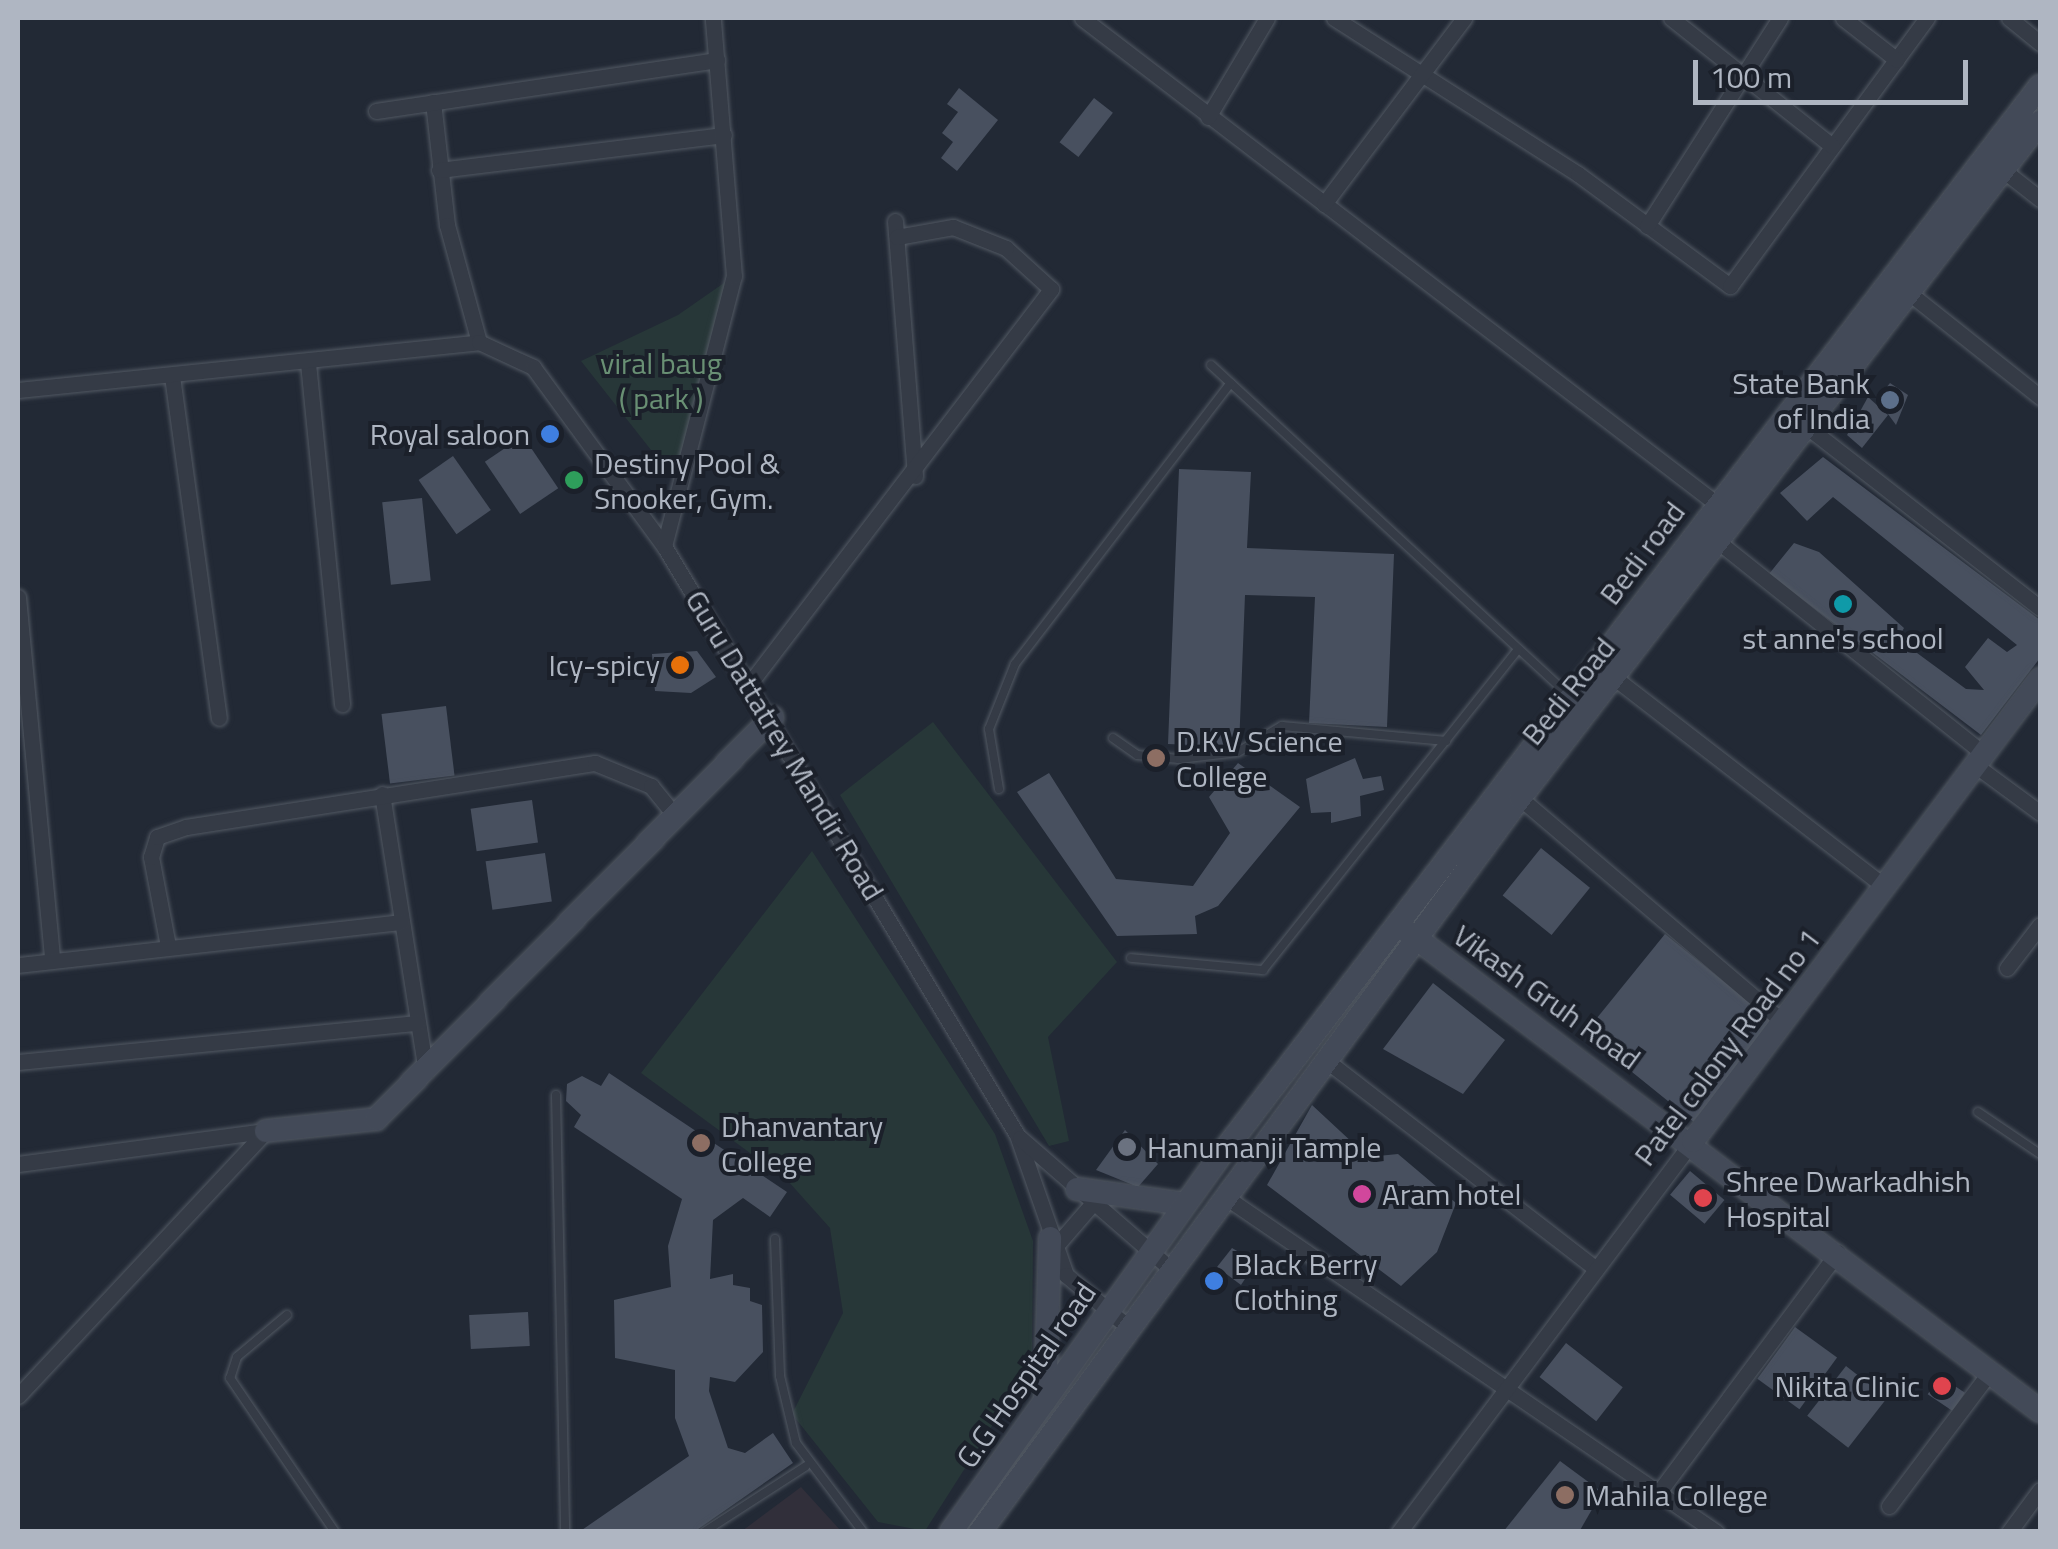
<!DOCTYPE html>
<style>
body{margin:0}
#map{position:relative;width:2058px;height:1549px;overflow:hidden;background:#222935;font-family:"Titillium Web",sans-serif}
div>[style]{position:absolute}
.medical>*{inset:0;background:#312f3a}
.green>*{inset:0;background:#273738}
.building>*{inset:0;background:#48505f;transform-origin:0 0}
.roads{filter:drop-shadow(0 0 2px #525963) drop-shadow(0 0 2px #525963)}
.lane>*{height:8px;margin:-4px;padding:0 4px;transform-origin:4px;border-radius:4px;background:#353b46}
.street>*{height:15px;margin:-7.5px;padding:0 7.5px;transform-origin:7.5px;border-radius:7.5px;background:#353b46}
.secondary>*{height:22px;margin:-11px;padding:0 11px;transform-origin:11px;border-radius:11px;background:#434a58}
.dots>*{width:28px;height:28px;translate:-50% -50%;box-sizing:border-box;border:5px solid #1b202a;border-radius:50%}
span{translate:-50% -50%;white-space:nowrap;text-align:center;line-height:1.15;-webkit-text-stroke:8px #1b202a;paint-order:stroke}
.park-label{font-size:30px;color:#699074}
.poi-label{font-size:30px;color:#afb6c2}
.right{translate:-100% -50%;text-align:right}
.left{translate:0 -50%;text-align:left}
.street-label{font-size:30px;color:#afb6c2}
.frame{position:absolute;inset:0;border:20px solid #afb6c2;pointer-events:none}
.scale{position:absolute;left:1693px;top:60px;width:275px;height:45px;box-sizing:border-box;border:5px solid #afb6c2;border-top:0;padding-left:12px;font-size:30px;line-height:35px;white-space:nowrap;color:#afb6c2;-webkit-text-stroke:8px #1b202a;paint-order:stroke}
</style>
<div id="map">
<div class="medical">
<div style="clip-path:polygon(801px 1487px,841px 1531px,742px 1531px)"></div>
</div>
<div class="green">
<div style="clip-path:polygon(734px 276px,703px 415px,673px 478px,581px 361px,678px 315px)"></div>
<div style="clip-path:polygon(933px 722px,1117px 962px,1048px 1037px,1069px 1141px,1049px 1146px,840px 795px)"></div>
<div style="clip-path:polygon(812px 851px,995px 1134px,1033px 1241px,1032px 1363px,925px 1531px,878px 1522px,792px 1414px,843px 1313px,830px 1228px,788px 1181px,641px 1073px)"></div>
</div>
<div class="building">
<div style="clip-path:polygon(959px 88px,998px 120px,957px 171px,941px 158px,953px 142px,942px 133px,958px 112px,947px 104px)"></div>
<div style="left:1094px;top:98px;width:24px;height:56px;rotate:38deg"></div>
<div style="clip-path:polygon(1890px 383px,1908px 395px,1896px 425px,1877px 399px)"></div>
<div style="clip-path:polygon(1868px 397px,1888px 415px,1862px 448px,1847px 435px)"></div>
<div style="left:523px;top:436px;width:63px;height:46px;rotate:56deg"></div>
<div style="left:453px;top:456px;width:66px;height:42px;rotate:55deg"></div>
<div style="clip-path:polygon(1823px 457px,2040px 620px,2040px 658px,1981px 735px,1769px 574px,1794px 543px,1819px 552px,1904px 628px,1898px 639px,1966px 689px,1984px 690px,1965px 667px,1988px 638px,2007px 652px,2017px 645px,1833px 497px,1807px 521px,1780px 493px)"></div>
<div style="clip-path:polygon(1179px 469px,1251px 472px,1247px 548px,1394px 554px,1387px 727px,1309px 723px,1315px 597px,1245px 595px,1239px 747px,1168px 744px)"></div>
<div style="left:422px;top:498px;width:83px;height:40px;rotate:84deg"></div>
<div style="clip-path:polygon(697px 651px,716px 677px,691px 693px,655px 691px,652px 654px)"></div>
<div style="left:446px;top:706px;width:70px;height:65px;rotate:83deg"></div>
<div style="clip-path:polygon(1355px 758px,1363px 779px,1381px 776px,1384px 790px,1360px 796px,1361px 816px,1331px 823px,1331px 812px,1311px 813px,1306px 779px)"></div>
<div style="clip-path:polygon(1238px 763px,1300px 807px,1218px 906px,1195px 916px,1197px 934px,1117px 936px,1017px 792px,1049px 773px,1116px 879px,1193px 886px,1230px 833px,1209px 797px)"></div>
<div style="left:532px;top:800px;width:43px;height:62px;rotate:82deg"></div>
<div style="left:1541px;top:848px;width:63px;height:61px;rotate:39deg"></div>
<div style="left:545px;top:853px;width:49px;height:60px;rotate:82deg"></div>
<div style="left:1665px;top:934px;width:140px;height:128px;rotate:39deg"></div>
<div style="clip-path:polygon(1433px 983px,1505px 1040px,1463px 1094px,1383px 1049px)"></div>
<div style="clip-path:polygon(609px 1073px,787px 1192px,770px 1217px,743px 1198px,713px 1220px,710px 1279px,733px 1274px,733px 1285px,750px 1288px,750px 1301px,762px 1305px,763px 1352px,735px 1382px,710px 1377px,709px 1391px,728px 1448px,745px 1453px,773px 1433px,793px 1463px,694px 1532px,579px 1532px,689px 1456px,675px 1418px,675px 1370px,615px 1358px,614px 1300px,671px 1287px,668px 1246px,682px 1199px,574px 1127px,581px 1115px,566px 1101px,567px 1084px,582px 1076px,601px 1086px)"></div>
<div style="clip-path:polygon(1312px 1105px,1368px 1157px,1398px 1154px,1456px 1203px,1437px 1252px,1401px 1286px,1267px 1185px)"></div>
<div style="clip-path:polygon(1125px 1130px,1158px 1164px,1138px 1187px,1096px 1170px)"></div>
<div style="left:1690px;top:1171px;width:45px;height:31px;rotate:40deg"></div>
<div style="clip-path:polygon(1232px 1248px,1256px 1262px,1241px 1285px,1217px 1267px)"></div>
<div style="left:528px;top:1312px;width:34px;height:59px;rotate:87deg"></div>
<div style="left:1795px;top:1327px;width:52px;height:64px;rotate:36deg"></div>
<div style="left:1566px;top:1343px;width:72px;height:43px;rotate:38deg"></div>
<div style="left:1846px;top:1366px;width:52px;height:63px;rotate:38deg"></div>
<div style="left:1940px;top:1376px;width:30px;height:22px;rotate:34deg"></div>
<div style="clip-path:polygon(1560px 1461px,1602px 1492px,1579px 1532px,1503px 1532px)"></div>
</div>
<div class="roads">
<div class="lane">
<div style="left:1211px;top:365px;width:485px;rotate:42.7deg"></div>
<div style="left:1113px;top:738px;width:29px;rotate:35deg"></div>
<div style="left:1137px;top:755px;width:42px;rotate:5.4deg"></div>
<div style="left:1179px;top:759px;width:59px;rotate:-6.8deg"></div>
<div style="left:1238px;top:752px;width:51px;rotate:-30.6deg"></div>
<div style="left:1282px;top:726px;width:165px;rotate:5.2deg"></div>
<div style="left:999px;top:789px;width:61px;rotate:-99.5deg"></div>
<div style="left:989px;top:729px;width:70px;rotate:-68.2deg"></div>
<div style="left:1015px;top:664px;width:354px;rotate:-52.5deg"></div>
<div style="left:1131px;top:958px;width:133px;rotate:5.2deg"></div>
<div style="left:1263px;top:970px;width:410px;rotate:-51.5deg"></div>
<div style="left:556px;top:1095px;width:437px;rotate:88.8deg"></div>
<div style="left:1978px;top:1112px;width:75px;rotate:34.1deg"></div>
<div style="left:775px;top:1239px;width:137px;rotate:87.9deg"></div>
<div style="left:780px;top:1376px;width:69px;rotate:76.6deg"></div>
<div style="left:796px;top:1443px;width:111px;rotate:53deg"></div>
<div style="left:287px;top:1315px;width:65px;rotate:140deg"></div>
<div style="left:237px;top:1357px;width:22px;rotate:108deg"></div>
<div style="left:230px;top:1378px;width:186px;rotate:55.7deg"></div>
<div style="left:704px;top:1532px;width:121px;rotate:-32.9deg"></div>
</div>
<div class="street">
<div style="left:1082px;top:18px;width:811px;rotate:37.44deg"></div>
<div style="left:1334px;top:18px;width:290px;rotate:32.6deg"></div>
<div style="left:1578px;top:174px;width:189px;rotate:36.4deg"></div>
<div style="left:1730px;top:286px;width:333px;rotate:-53.7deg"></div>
<div style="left:1671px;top:18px;width:206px;rotate:38.5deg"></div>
<div style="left:1843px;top:18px;width:68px;rotate:37.9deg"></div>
<div style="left:2009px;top:18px;width:40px;rotate:39deg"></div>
<div style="left:433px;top:102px;width:124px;rotate:83.5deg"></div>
<div style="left:447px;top:225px;width:121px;rotate:74.7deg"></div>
<div style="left:376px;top:111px;width:345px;rotate:-8.5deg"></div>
<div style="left:1208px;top:117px;width:115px;rotate:-59.2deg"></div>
<div style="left:439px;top:170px;width:287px;rotate:-7deg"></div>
<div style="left:2003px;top:170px;width:47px;rotate:38.1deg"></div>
<div style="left:1324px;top:204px;width:233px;rotate:-53deg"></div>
<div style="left:895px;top:221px;width:256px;rotate:85.5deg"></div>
<div style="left:1647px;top:226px;width:247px;rotate:-57.4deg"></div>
<div style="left:1908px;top:292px;width:169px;rotate:38.5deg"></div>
<div style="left:308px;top:363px;width:343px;rotate:84.3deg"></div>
<div style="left:172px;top:376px;width:345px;rotate:82.2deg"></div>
<div style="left:18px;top:390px;width:463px;rotate:-5.9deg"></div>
<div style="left:479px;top:342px;width:60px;rotate:24.8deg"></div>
<div style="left:533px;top:367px;width:222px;rotate:53.8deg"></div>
<div style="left:664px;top:546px;width:687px;rotate:59.06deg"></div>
<div style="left:1017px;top:1135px;width:148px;rotate:70.7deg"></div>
<div style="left:1066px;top:1275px;width:81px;rotate:40deg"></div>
<div style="left:1810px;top:429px;width:291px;rotate:37.9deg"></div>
<div style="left:1721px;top:544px;width:335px;rotate:38.6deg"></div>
<div style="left:664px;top:546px;width:279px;rotate:-75.5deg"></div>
<div style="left:734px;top:276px;width:259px;rotate:-94.7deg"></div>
<div style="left:18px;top:597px;width:363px;rotate:84.6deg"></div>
<div style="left:1616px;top:679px;width:341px;rotate:37.7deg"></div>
<div style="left:750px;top:683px;width:496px;rotate:-52.6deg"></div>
<div style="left:1051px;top:289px;width:61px;rotate:-137.7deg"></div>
<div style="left:1006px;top:248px;width:57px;rotate:-158.4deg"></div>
<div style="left:953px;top:227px;width:57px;rotate:169.9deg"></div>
<div style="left:1975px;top:765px;width:81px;rotate:36.4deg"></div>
<div style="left:382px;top:794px;width:281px;rotate:81deg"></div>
<div style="left:1520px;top:798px;width:345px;rotate:40.4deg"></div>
<div style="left:168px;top:946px;width:91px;rotate:-100.8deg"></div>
<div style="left:151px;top:857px;width:21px;rotate:-73deg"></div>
<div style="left:157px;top:837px;width:31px;rotate:-19deg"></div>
<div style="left:186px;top:827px;width:414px;rotate:-8.9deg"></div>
<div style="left:595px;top:763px;width:61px;rotate:22.3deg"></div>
<div style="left:651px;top:786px;width:40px;rotate:51deg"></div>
<div style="left:18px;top:965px;width:386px;rotate:-6.4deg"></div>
<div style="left:2007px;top:968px;width:54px;rotate:-52.5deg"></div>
<div style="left:1327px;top:1061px;width:340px;rotate:37.7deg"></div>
<div style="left:18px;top:1062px;width:401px;rotate:-5.6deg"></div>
<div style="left:1020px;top:1138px;width:201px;rotate:41deg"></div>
<div style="left:18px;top:1164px;width:250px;rotate:-7.6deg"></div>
<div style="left:1224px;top:1196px;width:596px;rotate:34.33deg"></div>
<div style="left:1054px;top:1248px;width:60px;rotate:-49.1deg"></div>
<div style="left:18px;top:1396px;width:363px;rotate:-46.9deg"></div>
<div style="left:1659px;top:1492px;width:299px;rotate:-53.3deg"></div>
<div style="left:1889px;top:1506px;width:168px;rotate:-53deg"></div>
<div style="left:1399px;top:1532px;width:489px;rotate:-53.1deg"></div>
<div style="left:2009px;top:1532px;width:52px;rotate:-53.6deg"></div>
</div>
<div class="secondary">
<div style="left:1408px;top:932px;width:793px;rotate:37.16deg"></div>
<div style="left:266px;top:1131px;width:111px;rotate:-6.2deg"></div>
<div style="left:376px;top:1119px;width:564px;rotate:-45.36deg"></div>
<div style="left:1693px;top:1141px;width:578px;rotate:-53.09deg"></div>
<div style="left:1077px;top:1189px;width:109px;rotate:7.9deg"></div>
<div style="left:1045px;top:1401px;width:163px;rotate:-88.2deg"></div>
<div style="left:951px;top:1532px;width:457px;rotate:-54.4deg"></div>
<div style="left:1217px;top:1160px;width:1353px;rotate:-52.54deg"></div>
<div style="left:980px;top:1532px;width:911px;rotate:-53.66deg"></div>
<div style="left:1520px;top:798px;width:853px;rotate:-52.43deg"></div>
</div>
</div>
<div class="dots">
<div style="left:1890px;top:400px;background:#5c6f8a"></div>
<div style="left:550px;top:434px;background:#3f7fe0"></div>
<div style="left:574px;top:480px;background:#2e9e5b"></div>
<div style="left:1843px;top:604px;background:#0f9aa8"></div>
<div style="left:680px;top:665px;background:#e8710a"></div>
<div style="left:1156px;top:758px;background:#8d6e63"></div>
<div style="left:701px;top:1143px;background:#8d6e63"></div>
<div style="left:1127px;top:1147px;background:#6b7280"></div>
<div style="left:1362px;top:1194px;background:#d1479c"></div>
<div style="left:1703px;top:1198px;background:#e0444e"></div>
<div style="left:1214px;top:1281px;background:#3f7fe0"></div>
<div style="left:1942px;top:1386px;background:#e0444e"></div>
<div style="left:1565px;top:1495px;background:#8d6e63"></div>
</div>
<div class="park-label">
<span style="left:661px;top:380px">viral baug<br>( park )</span>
</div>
<div class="poi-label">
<span class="right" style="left:1870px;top:400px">State Bank<br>of India</span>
<span class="right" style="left:530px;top:434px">Royal saloon</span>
<span class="left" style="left:594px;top:480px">Destiny Pool &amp;<br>Snooker, Gym.</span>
<span style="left:1843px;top:638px">st anne's school</span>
<span class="right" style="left:660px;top:665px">Icy-spicy</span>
<span class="left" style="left:1176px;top:758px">D.K.V Science<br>College</span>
<span class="left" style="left:721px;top:1143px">Dhanvantary<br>College</span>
<span class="left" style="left:1147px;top:1147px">Hanumanji Tample</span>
<span class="left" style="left:1726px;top:1198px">Shree Dwarkadhish<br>Hospital</span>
<span class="left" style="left:1382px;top:1194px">Aram hotel</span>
<span class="left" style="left:1234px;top:1281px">Black Berry<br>Clothing</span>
<span class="right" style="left:1920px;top:1386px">Nikita Clinic</span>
<span class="left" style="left:1585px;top:1495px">Mahila College</span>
</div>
<div class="street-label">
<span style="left:1642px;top:553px;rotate:-53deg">Bedi road</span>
<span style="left:1568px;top:691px;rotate:-51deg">Bedi Road</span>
<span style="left:785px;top:745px;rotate:59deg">Guru Dattatrey Mandir Road</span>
<span style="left:1547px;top:997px;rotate:36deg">Vikash Gruh Road</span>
<span style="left:1727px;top:1047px;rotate:-53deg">Patel colony Road no 1</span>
<span style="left:1026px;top:1375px;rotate:-55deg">G.G Hospital road</span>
</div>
<div class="frame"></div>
<div class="scale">100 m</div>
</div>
